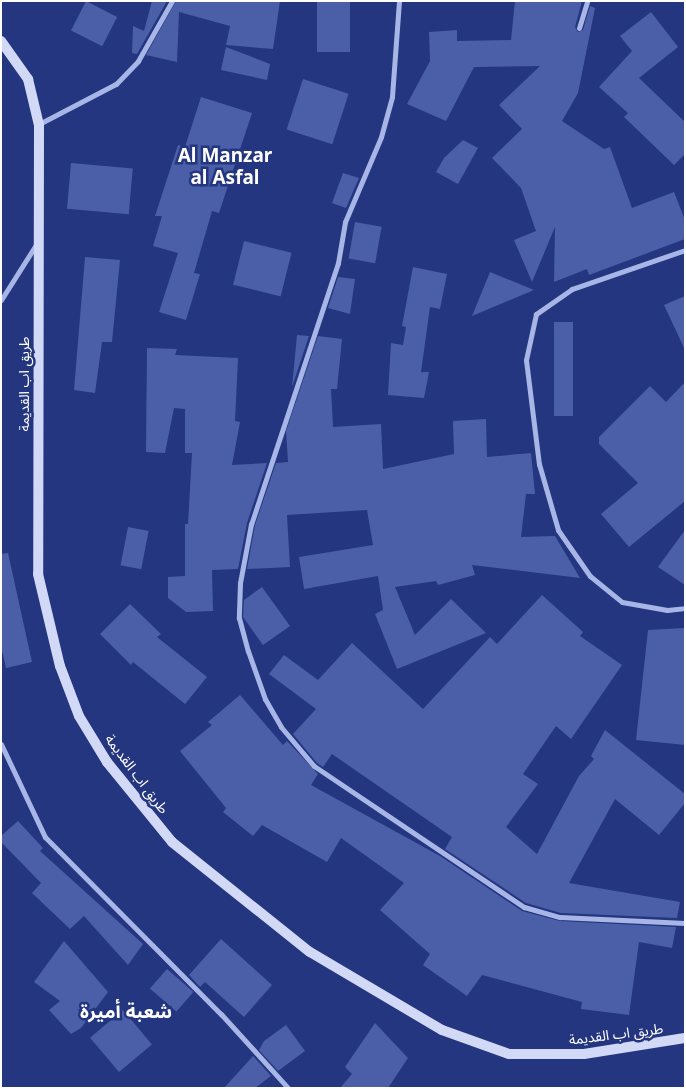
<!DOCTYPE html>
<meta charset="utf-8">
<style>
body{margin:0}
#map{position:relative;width:686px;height:1089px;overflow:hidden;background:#23367f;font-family:"Noto Sans","Noto Sans Arabic",sans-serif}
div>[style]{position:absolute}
.building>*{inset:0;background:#4b5fa8;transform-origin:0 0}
.street>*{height:5px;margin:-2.5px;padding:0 2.5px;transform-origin:2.5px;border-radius:2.5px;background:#a8b6e7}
.secondary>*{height:10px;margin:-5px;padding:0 5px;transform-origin:5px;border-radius:5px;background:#d2d9f6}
span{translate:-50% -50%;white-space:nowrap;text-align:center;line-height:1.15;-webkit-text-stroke:5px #23367f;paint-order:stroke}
.street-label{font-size:14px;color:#fff}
.district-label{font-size:19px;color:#fff;font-weight:700}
.frame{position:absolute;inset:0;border:2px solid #fff;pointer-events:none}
</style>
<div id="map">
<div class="building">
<div style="left:86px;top:1px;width:35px;height:33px;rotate:27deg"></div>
<div style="clip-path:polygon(152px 1px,167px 1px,137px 54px,132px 53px,133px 26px,144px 31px)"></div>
<div style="clip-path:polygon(176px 1px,280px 1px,273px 49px,226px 45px,230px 26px,179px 12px,177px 62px,146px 55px)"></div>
<div style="left:317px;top:1px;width:33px;height:51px"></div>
<div style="clip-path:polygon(515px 1px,582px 1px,575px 27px,578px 32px,583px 30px,590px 6px,595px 8px,578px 93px,562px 121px,604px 149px,610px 147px,632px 208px,674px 192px,685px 220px,685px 239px,589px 275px,587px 269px,554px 282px,555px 227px,532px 282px,514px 240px,536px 231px,521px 188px,492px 158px,522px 129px,499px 105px,540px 66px,474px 67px,446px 121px,407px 104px,430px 61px,429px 32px,457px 30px,457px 41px,511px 40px)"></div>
<div style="clip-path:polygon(651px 12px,678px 47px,639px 78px,685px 122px,685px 154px,674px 165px,624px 117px,628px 113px,599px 87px,632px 51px,620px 36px)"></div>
<div style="clip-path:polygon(226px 47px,270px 64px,267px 80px,221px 70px)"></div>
<div style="left:303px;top:79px;width:48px;height:53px;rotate:18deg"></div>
<div style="clip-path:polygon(201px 97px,252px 113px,219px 213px,212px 211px,194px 273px,200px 274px,186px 320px,159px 312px,178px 253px,153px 246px,162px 216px,155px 216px,178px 145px,185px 147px)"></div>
<div style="clip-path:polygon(463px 140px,478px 148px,458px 184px,436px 172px,444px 158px)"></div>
<div style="left:71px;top:163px;width:62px;height:46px;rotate:5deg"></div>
<div style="clip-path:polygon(343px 173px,359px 178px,346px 208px,332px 203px)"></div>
<div style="left:355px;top:222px;width:27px;height:37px;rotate:10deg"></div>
<div style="left:244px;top:241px;width:49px;height:45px;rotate:14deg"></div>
<div style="clip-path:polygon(85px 257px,120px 260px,112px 342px,102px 342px,95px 393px,74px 390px)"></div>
<div style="clip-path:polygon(413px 267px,447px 274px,440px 309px,430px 307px,421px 372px,429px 372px,424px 398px,388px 395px,391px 343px,403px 345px,406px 327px,402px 326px)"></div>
<div style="clip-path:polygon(490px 272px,534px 290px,472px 316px)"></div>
<div style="clip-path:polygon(338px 277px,355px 279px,350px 314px,328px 308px)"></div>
<div style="clip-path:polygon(685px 296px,685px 350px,664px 305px)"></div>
<div style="left:554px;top:322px;width:19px;height:94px"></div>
<div style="clip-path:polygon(297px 335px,309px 336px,292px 387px)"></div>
<div style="clip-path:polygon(318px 336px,342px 339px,337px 389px,331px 389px,333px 427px,381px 424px,383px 469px,454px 454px,453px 421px,486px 419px,487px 457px,531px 453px,535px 494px,526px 494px,521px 537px,555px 536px,580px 578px,472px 565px,475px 575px,438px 585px,436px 581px,395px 587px,415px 635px,451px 599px,486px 633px,397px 669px,375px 614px,383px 610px,378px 576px,304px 589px,299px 557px,373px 545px,367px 510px,287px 515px,290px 567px,247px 569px,255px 525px,276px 463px,288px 462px,286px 431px)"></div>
<div style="clip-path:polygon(147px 348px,177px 349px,175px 355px,238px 358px,235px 421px,240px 422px,232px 465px,267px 463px,247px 523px,238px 569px,212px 570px,213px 611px,186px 612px,168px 598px,168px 577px,185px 576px,185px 524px,188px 524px,192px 453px,185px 453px,185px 409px,174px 408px,165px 453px,146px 452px)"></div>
<div style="clip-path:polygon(685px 382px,685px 501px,629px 547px,601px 514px,638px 483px,599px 444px,599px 437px,650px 386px,666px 402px)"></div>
<div style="left:128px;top:527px;width:21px;height:39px;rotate:11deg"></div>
<div style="clip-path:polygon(685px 530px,685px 585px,658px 567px)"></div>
<div style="clip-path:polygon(8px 553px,32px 662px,6px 668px,1px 646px,1px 554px)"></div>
<div style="clip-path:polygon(262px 587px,290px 626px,263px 645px,243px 617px,244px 600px)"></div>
<div style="clip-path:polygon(542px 595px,583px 632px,580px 636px,622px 665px,571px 739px,556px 726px,523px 774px,538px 784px,506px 827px,537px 854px,579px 776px,594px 759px,591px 756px,605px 730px,685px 794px,685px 803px,659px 835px,615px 799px,569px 883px,680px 902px,677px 918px,561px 913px,526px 903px,445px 849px,452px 837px,332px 754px,323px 767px,317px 763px,293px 734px,316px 709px,269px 674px,284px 655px,318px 680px,352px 643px,423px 709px,490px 637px,497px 644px)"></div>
<div style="clip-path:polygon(130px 604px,161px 634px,157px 637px,207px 677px,185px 704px,133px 662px,131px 665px,100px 634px)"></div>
<div style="clip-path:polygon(684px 628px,685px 745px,636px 740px,648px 630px)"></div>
<div style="clip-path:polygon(240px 695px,283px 745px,287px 741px,318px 774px,311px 785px,440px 856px,522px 911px,560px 921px,676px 927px,672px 948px,639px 942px,629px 1015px,581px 1009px,582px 1002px,482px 975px,467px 996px,423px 965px,430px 954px,380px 910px,404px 883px,341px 838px,327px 862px,262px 825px,253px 836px,223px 812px,226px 808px,180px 751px,212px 725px,208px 722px)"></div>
<div style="clip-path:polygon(18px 821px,43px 848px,40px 851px,143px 944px,128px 965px,84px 916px,70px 929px,32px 893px,41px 883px,1px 842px,1px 836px)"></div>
<div style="clip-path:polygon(221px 939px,272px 985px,244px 1017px,205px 982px,200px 987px,189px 975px)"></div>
<div style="clip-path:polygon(64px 941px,108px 992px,81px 1028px,71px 1034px,49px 1010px,60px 1001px,34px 982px)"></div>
<div style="left:167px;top:969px;width:35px;height:26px;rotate:41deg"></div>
<div style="left:123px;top:1010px;width:45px;height:43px;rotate:50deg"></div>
<div style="clip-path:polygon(375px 1023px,408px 1058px,388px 1088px,340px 1088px,352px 1074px,345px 1067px)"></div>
<div style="clip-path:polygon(286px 1025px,305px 1051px,278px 1071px,259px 1050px,264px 1041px)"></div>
<div style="clip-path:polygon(253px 1056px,271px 1076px,255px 1088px,224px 1088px)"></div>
</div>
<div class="street">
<div style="left:399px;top:1px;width:96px;rotate:94.2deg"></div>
<div style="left:392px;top:97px;width:41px;rotate:105.4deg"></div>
<div style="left:381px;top:137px;width:92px;rotate:113deg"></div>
<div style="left:345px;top:222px;width:42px;rotate:99.7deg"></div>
<div style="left:338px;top:263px;width:275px;rotate:108.4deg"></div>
<div style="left:251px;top:524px;width:60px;rotate:100.6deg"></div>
<div style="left:240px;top:583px;width:35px;rotate:92deg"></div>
<div style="left:239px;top:618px;width:34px;rotate:75deg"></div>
<div style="left:248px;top:651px;width:51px;rotate:70.5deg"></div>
<div style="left:265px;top:699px;width:32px;rotate:60deg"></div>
<div style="left:281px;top:727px;width:51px;rotate:49.8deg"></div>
<div style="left:314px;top:766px;width:253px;rotate:33.9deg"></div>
<div style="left:524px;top:907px;width:37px;rotate:16deg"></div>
<div style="left:560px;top:917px;width:125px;rotate:2.7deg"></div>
<div style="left:579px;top:28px;width:28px;rotate:-73deg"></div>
<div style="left:39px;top:124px;width:87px;rotate:-27.5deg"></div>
<div style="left:116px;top:84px;width:32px;rotate:-46deg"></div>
<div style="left:138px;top:61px;width:69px;rotate:-60.5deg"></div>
<div style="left:685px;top:250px;width:120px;rotate:161deg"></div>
<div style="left:572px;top:289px;width:44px;rotate:145.2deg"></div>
<div style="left:536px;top:314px;width:47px;rotate:102.3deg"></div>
<div style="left:526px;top:360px;width:105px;rotate:82.9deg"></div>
<div style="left:539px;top:464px;width:69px;rotate:73.9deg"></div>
<div style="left:558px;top:530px;width:56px;rotate:55.2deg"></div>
<div style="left:590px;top:576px;width:41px;rotate:39.1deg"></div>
<div style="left:622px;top:602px;width:46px;rotate:10.1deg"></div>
<div style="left:667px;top:610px;width:18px;rotate:-6deg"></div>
<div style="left:1px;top:300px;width:67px;rotate:-57.7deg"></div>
<div style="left:1px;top:744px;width:103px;rotate:64.7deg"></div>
<div style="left:45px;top:837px;width:250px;rotate:45.2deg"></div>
<div style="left:221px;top:1014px;width:100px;rotate:47.8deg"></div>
</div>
<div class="secondary">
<div style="left:1px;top:41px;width:47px;rotate:54.6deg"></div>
<div style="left:28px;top:79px;width:47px;rotate:76.6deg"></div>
<div style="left:39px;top:125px;width:449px;rotate:90.1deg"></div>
<div style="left:38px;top:574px;width:95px;rotate:76.6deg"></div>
<div style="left:60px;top:666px;width:53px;rotate:69.2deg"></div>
<div style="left:79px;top:716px;width:54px;rotate:58.7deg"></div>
<div style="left:107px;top:762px;width:103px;rotate:50.9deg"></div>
<div style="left:172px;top:842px;width:176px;rotate:38.6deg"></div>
<div style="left:310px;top:952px;width:153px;rotate:30.6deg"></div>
<div style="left:442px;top:1030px;width:71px;rotate:19.7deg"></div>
<div style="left:509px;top:1054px;width:75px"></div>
<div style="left:584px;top:1054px;width:102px;rotate:-9deg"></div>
</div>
<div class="street-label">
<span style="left:24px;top:384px;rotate:-90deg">طريق اب القديمة</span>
<span style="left:137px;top:774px;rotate:53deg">طريق اب القديمة</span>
<span style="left:616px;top:1034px;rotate:-7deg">طريق اب القديمة</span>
</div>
<div class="district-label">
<span style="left:225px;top:167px">Al Manzar<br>al Asfal</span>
<span style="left:126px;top:1012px">شعبة أميرة</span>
</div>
<div class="frame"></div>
</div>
